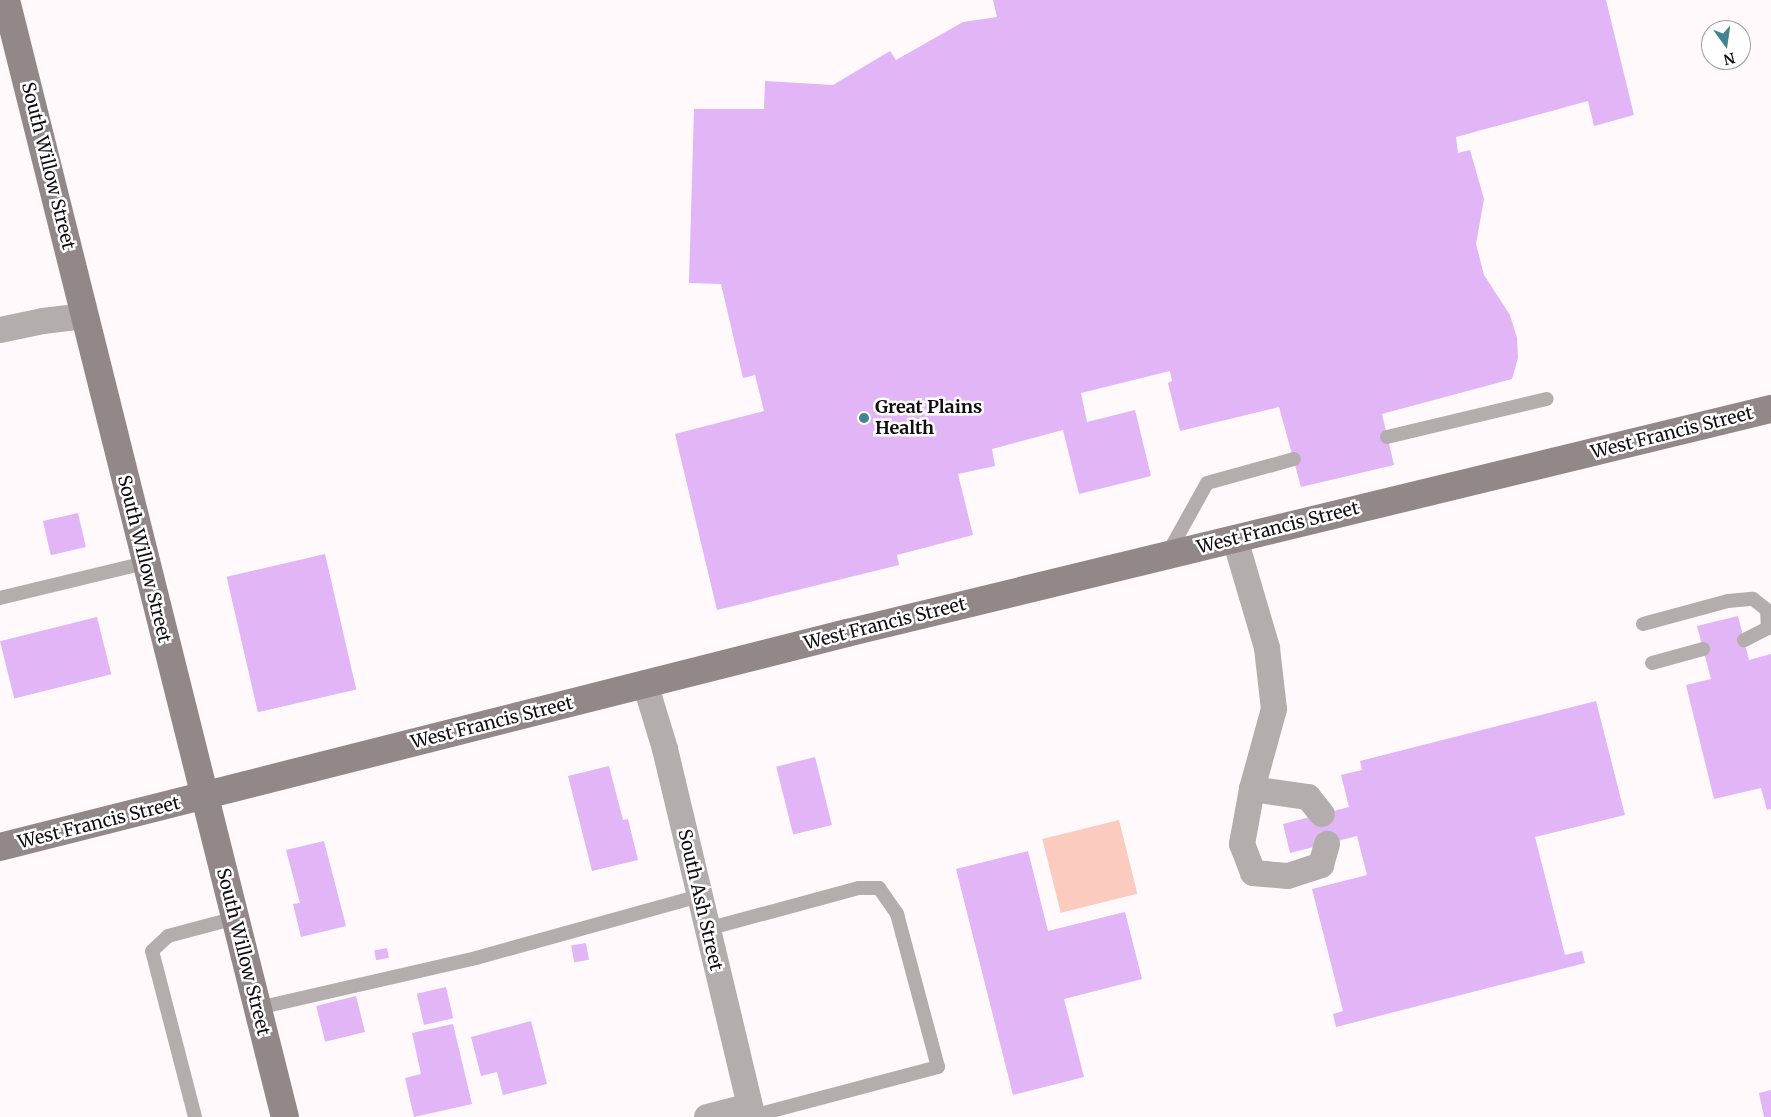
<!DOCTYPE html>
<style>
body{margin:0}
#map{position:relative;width:1771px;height:1117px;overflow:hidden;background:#fff9fc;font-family:Merriweather,serif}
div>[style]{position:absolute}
.green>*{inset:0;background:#fccbc0;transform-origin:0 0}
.building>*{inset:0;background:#e1b5f6;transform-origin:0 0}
.lane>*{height:14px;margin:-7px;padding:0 7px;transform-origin:7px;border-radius:7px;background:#b4adae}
.street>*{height:26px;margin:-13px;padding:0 13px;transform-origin:13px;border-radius:13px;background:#b4adae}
.secondary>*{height:28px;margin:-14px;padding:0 14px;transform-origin:14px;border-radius:14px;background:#928889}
.dots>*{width:14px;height:14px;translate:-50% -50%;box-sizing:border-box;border:2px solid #fff;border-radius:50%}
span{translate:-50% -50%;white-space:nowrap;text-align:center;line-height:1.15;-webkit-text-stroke:5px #fff;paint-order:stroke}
.street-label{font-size:18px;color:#110d10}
.poi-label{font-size:18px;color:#110d10;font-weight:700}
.left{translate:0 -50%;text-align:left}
.north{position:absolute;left:1701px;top:20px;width:50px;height:50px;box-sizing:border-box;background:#fff;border:1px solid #a09e9f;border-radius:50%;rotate:166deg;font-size:14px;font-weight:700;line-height:20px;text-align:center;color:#110d10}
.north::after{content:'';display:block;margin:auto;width:18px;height:22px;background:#3f8490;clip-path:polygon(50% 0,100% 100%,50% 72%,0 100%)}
</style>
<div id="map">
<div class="green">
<div style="left:1119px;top:820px;width:76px;height:79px;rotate:76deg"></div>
</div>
<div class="building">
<div style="clip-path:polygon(993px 0,1606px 0,1634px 115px,1594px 126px,1588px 101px,1456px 137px,1458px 153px,1470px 150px,1484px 199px,1476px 244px,1484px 275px,1510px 315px,1517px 338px,1518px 358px,1512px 379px,1382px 414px,1394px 465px,1301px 487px,1279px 407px,1180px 431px,1168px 383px,1172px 381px,1170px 371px,1081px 393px,1087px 422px,1135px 410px,1151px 476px,1079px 494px,1063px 430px,992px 449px,995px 466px,958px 474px,973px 535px,897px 555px,899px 565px,717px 610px,675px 434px,764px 411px,755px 375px,743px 378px,721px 284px,689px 283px,694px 109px,764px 109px,765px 81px,833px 85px,890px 51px,896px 60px,963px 22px,997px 17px)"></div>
<div style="left:78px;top:513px;width:35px;height:36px;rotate:77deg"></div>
<div style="left:325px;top:554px;width:139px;height:101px;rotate:77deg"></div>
<div style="clip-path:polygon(1738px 616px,1749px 660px,1771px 654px,1771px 809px,1767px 810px,1761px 788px,1714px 799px,1686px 685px,1711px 679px,1697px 626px)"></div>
<div style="left:97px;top:617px;width:59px;height:100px;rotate:76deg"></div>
<div style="clip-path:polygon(1596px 701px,1625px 815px,1535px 837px,1565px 955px,1582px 951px,1585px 963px,1336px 1027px,1333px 1014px,1343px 1011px,1312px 889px,1367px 875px,1357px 836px,1290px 853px,1283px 824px,1349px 807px,1341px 775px,1362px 770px,1360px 761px)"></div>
<div style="left:815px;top:757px;width:70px;height:40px;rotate:76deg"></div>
<div style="clip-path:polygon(609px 766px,623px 820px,628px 819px,638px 860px,592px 871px,568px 776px)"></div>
<div style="clip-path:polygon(324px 841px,346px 926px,301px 937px,293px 904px,300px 903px,286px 850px)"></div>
<div style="clip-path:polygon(1028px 851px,1048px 931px,1125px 912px,1142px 979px,1064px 999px,1084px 1077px,1013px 1095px,956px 869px)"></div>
<div style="left:586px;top:943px;width:17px;height:15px;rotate:80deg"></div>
<div style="left:387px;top:948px;width:10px;height:13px;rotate:79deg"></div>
<div style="left:446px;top:987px;width:32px;height:30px;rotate:77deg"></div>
<div style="left:356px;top:996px;width:37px;height:41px;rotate:76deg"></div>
<div style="clip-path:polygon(531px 1021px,547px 1084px,503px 1095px,497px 1072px,481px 1076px,471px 1037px)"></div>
<div style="clip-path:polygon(453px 1024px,472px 1104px,414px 1117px,405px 1078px,421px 1074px,412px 1033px)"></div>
<div style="clip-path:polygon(1771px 1090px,1771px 1117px,1764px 1117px,1759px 1093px)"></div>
</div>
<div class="lane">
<div style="left:1387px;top:437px;width:164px;rotate:-13.4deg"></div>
<div style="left:1167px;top:555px;width:82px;rotate:-60.9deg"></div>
<div style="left:1207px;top:483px;width:90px;rotate:-15.4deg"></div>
<div style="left:0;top:598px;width:149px;rotate:-13.6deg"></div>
<div style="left:1643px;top:624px;width:88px;rotate:-15.1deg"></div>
<div style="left:1728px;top:601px;width:25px;rotate:-5deg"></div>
<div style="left:1753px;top:599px;width:18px;rotate:38deg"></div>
<div style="left:1767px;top:610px;width:18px;rotate:87deg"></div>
<div style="left:1768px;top:628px;width:27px;rotate:153deg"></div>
<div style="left:1652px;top:663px;width:53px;rotate:-15.4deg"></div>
<div style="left:707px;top:929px;width:157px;rotate:-15.1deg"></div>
<div style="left:859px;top:888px;width:20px"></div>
<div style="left:879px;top:888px;width:32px;rotate:55deg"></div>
<div style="left:897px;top:914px;width:158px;rotate:75deg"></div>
<div style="left:938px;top:1067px;width:191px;rotate:165.2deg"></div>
<div style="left:258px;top:1008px;width:224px;rotate:-12.9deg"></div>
<div style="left:476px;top:958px;width:231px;rotate:-15.5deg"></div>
<div style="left:195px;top:1117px;width:171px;rotate:-104.5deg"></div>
<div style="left:152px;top:951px;width:22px;rotate:-43deg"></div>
<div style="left:168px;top:936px;width:69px;rotate:-15deg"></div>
</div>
<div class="street">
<div style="left:0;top:330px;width:44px;rotate:-11.8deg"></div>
<div style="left:43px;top:321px;width:42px;rotate:-6.8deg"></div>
<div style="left:1235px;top:539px;width:114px;rotate:73.6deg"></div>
<div style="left:1267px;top:648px;width:61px;rotate:83.5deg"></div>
<div style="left:1274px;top:709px;width:83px;rotate:105.4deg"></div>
<div style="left:1252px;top:789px;width:56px;rotate:100.3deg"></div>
<div style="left:1242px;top:844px;width:31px;rotate:69deg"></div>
<div style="left:1253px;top:873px;width:35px;rotate:5deg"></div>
<div style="left:1288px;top:876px;width:35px;rotate:-18deg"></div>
<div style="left:1321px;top:865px;width:22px;rotate:-74deg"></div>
<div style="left:645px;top:683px;width:69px;rotate:73.1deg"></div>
<div style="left:665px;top:749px;width:378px;rotate:76.6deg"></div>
<div style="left:1252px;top:789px;width:57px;rotate:8.1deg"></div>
<div style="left:1308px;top:797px;width:22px;rotate:51deg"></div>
<div style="left:707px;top:1117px;width:44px;rotate:-14.3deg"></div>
</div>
<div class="secondary">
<div style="left:6px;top:0;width:1151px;rotate:75.98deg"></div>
<div style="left:0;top:847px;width:874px;rotate:-14.18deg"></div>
<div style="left:847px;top:633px;width:951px;rotate:-13.63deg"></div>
</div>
<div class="dots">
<div style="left:864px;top:418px;background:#3f8490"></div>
</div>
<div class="street-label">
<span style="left:48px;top:166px;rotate:76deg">South Willow Street</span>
<span style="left:1672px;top:433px;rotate:-14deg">West Francis Street</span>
<span style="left:1278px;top:528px;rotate:-14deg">West Francis Street</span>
<span style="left:144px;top:559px;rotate:76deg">South Willow Street</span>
<span style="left:885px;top:624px;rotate:-14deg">West Francis Street</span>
<span style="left:492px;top:723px;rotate:-14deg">West Francis Street</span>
<span style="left:99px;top:823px;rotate:-14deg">West Francis Street</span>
<span style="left:700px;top:900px;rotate:77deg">South Ash Street</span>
<span style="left:243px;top:952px;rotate:76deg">South Willow Street</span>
</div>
<div class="poi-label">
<span class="left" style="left:875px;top:418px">Great Plains<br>Health</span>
</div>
<div class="north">N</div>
</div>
